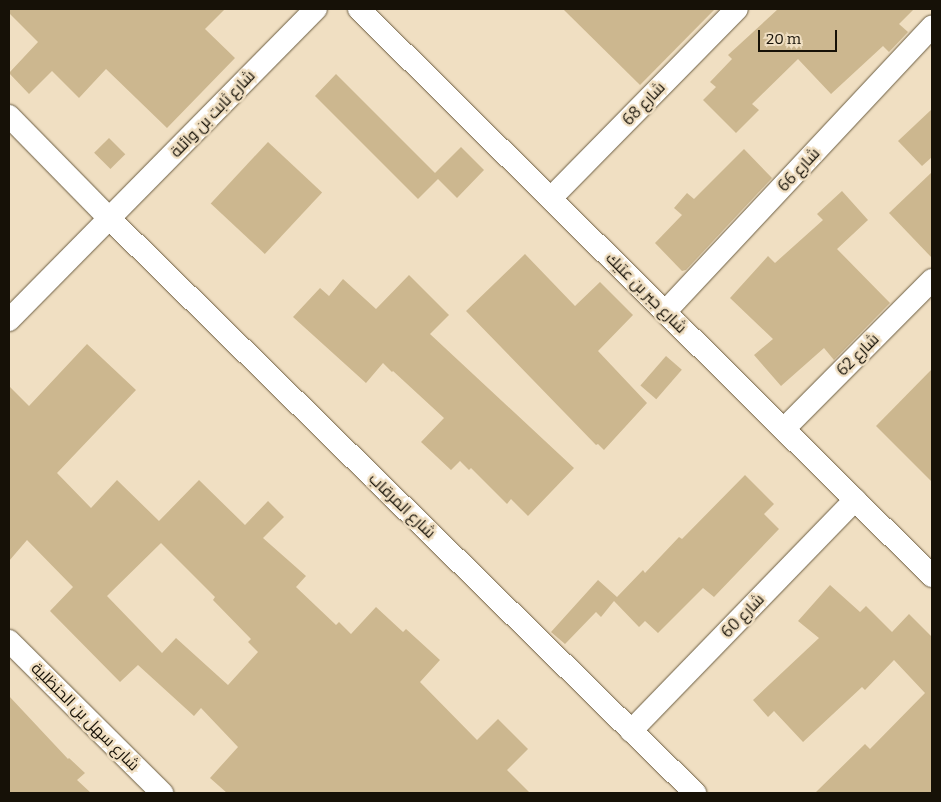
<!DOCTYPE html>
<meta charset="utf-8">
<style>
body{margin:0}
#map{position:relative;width:941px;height:802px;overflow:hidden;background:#f0dfc2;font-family:Bitter,Cairo,serif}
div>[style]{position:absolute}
.building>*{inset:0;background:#ccb78f;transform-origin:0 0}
.roads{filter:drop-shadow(0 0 1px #6c5e43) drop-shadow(0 0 1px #6c5e43)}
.minor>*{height:22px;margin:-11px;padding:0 11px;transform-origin:11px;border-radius:11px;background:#fff}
span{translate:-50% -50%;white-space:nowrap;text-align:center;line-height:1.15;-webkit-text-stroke:5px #f0dfc2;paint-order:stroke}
.street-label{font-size:16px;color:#161107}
.frame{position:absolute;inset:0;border:10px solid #161107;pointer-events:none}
.scale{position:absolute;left:758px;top:30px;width:79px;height:22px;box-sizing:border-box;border:2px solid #161107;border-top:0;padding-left:6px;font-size:15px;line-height:18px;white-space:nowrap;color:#161107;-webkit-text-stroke:4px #f0dfc2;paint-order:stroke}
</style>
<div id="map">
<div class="building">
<div style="clip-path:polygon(9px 9px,225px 9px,205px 29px,235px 58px,167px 128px,106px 69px,79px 98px,52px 71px,29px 94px,9px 73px,38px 42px,9px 13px)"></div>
<div style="clip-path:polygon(563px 9px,715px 9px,640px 85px)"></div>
<div style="clip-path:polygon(778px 9px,914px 9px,899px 24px,908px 32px,889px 52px,883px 46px,831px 94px,798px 59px,752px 104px,759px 110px,736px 133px,703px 100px,716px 87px,710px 82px,732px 59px,728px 55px)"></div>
<div style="clip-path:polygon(336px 74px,435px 173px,461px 147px,484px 170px,457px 198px,438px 179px,418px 199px,315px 96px)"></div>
<div style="clip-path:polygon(932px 109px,932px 157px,922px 166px,898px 141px)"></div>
<div style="left:109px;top:138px;width:23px;height:21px;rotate:45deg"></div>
<div style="left:268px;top:142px;width:74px;height:84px;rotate:43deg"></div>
<div style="clip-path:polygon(744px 149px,772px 178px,686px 270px,682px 271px,655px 243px,682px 215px,674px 208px,687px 193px,694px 199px)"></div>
<div style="clip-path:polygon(932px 172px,932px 258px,889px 213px)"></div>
<div style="clip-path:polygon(842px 191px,868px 220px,837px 249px,890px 303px,834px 360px,824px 348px,781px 386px,754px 355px,773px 339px,730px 298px,768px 256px,775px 263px,823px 220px,817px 214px)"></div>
<div style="clip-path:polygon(525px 254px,575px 306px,600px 282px,633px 315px,598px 351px,647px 403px,604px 450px,598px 444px,596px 445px,466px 311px)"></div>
<div style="clip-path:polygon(409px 275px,449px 315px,430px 334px,574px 468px,528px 516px,511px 499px,507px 504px,471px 468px,469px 470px,460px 461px,451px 470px,421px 442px,444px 418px,393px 371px,392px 372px,383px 363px,366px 383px,293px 317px,320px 288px,329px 296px,343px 279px,376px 309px)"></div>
<div style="clip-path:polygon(evenodd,87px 344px,136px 390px,57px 473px,91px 508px,117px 480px,159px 521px,199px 480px,245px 525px,268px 501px,284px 517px,263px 538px,306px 576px,296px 587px,336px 625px,339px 622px,351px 634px,376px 607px,403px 632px,406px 629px,440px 660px,420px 682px,477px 740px,498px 719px,528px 749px,507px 770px,530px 793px,227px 793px,210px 778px,238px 747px,201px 708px,194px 716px,138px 665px,120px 682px,50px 611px,73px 587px,27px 540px,9px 561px,9px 386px,29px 406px,87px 344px,161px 543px,215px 597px,213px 600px,251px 639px,248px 642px,258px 652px,228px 685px,176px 638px,162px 653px,107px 596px,161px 543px)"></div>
<div style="left:666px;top:356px;width:21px;height:39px;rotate:41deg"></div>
<div style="clip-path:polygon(932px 369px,932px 482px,876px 426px)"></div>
<div style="clip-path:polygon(745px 475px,774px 504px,764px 514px,779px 529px,714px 597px,703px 588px,658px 633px,645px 621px,639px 627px,614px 601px,601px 617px,596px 612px,565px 644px,551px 632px,598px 580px,617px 597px,643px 570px,645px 573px,679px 537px,682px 539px)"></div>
<div style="clip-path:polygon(830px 585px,860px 612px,866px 606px,892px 632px,909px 614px,932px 637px,932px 793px,815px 793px,865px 744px,870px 749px,925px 693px,894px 660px,865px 690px,862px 687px,803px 742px,774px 711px,768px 717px,753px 700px,819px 638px,798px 621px)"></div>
<div style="clip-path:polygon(9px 696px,68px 759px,69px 758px,85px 773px,77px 780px,91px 793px,9px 793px)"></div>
</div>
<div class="roads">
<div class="minor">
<div style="left:359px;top:9px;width:806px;rotate:44.7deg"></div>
<div style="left:9px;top:116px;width:144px;rotate:45.6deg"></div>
<div style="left:110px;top:219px;width:820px;rotate:44.46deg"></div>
<div style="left:551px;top:198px;width:265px;rotate:-45.5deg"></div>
<div style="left:665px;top:312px;width:391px;rotate:-46.9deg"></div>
<div style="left:9px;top:320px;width:437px;rotate:-45.4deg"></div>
<div style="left:784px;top:429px;width:210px;rotate:-45.2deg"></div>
<div style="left:9px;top:641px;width:216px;rotate:44.8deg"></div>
<div style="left:631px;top:731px;width:322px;rotate:-45.9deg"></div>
</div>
</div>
<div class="street-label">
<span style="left:644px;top:104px;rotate:-46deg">شارع 68</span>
<span style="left:213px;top:114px;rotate:-46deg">شارع ثابت بن وائلة</span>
<span style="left:799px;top:170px;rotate:-47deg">شارع 66</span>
<span style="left:646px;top:293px;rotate:45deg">شارع جبر بن عتيك</span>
<span style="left:858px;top:355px;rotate:-45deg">شارع 62</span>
<span style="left:402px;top:506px;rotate:44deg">شارع المرقاب</span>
<span style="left:743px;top:616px;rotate:-46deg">شارع 60</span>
<span style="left:85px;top:717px;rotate:45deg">شارع سهل بن الحنظلية</span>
</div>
<div class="frame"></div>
<div class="scale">20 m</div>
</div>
